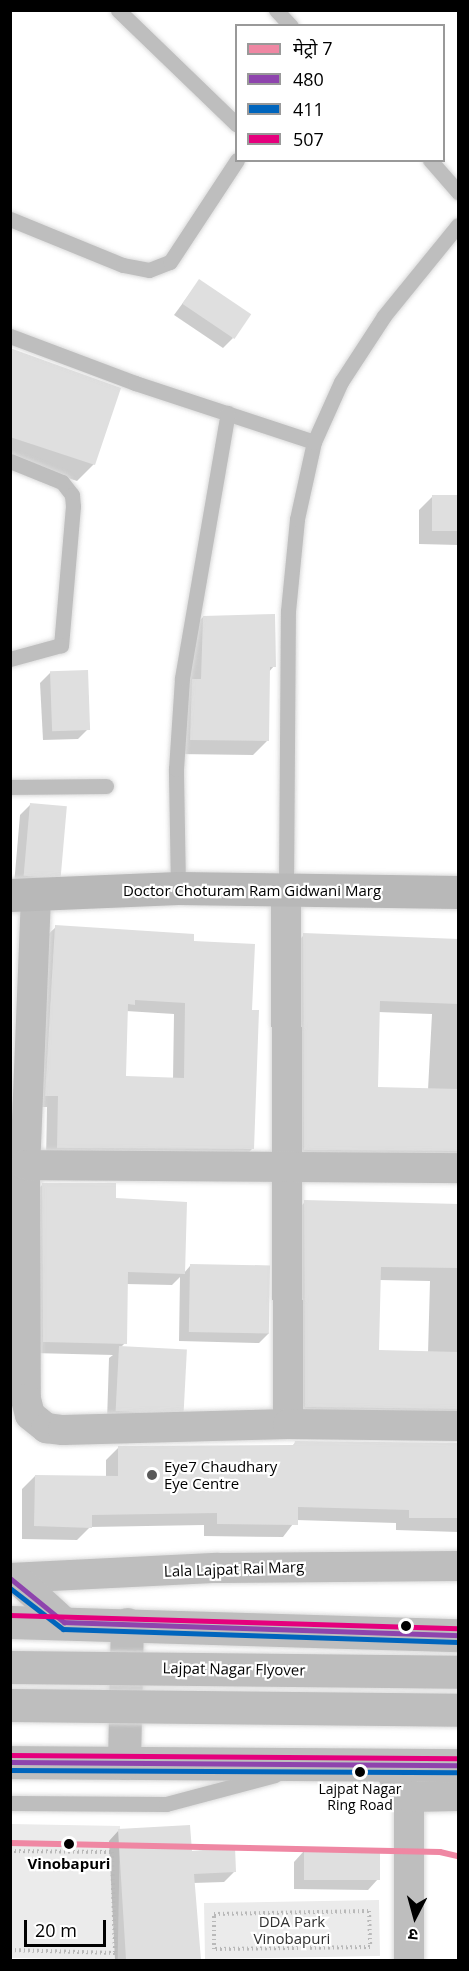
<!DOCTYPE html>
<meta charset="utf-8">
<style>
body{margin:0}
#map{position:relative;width:469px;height:1971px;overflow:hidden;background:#fff;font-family:"Open Sans","Noto Sans Devanagari",sans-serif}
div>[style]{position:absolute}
.green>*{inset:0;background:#ebebeb;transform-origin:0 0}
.shadow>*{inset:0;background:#0003}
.building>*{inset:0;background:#dfdfdf;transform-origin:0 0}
.path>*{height:4px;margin-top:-2px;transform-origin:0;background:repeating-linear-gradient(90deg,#b9b9b9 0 1.5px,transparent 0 4.5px)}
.roads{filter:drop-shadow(0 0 2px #dbdbdb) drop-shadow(0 0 2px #dbdbdb)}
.lane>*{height:15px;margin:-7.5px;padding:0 7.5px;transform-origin:7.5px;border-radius:7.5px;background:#bebebe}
.street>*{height:30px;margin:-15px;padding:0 15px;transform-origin:15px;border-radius:15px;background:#bebebe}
.secondary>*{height:33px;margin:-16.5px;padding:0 16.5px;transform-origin:16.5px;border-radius:16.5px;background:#b8b8b8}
.primary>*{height:33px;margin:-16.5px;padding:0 16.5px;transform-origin:16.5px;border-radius:16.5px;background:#bebebe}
.bridges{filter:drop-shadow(0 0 2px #dbdbdb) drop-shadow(0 0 2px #dbdbdb)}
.primary-bridge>*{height:33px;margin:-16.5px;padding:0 16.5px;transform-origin:16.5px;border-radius:16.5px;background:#bebebe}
.bus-1>*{height:4.5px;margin:-2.25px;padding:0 2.25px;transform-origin:2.25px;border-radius:2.25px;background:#8e44ad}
.bus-2>*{height:4.5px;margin:-2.25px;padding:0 2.25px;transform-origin:2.25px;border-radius:2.25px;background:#0065bd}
.bus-3>*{height:4.5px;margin:-2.25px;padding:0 2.25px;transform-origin:2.25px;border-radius:2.25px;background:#e5007d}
.metro-1>*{height:6px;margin:-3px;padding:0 3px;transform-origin:3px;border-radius:3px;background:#ef87a3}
.dots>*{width:16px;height:16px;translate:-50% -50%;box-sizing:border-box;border:3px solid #fff;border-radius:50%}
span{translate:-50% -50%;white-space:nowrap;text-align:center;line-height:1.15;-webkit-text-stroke:4.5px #fff;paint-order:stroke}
.bus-label{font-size:14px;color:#000}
.street-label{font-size:15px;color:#000}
.poi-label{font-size:15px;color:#000}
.left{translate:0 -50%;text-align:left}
.stop-label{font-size:15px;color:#000;font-weight:700}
.park-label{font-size:15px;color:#323232}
.frame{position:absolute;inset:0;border:12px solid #000;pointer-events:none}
.legend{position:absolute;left:235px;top:24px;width:210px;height:138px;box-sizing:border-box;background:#fff;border:2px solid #999;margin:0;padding:8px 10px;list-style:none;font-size:18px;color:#000}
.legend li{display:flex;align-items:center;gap:12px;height:30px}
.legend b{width:30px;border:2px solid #999}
.north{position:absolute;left:385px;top:1887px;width:60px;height:60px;-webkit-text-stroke:4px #fff;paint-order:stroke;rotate:186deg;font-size:16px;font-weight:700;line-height:24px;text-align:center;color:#000}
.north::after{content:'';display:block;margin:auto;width:21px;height:27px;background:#000;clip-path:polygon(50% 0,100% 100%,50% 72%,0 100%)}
.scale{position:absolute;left:24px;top:1920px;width:82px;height:27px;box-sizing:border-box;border:3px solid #000;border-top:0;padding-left:8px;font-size:18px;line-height:21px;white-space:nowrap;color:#000;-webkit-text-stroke:4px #fff;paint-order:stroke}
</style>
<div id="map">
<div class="green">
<div style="left:11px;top:1824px;width:109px;height:134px;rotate:1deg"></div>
<div style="left:379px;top:1900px;width:56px;height:175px;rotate:89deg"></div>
</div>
<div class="shadow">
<div style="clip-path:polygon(199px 281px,233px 338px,223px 348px,174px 315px)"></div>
<div style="clip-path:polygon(10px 350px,94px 464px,77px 481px,10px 459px)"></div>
<div style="clip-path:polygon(433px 496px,458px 497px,458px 545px,419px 544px,419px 510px)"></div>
<div style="clip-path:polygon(203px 617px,274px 666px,268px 673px,267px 741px,253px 755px,177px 754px,189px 631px)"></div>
<div style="clip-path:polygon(51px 672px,88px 729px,78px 739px,43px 740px,40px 683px)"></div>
<div style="clip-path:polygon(30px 805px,59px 873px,49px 884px,14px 885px,20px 815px)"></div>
<div style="clip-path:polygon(evenodd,56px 927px,192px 943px,251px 1011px,252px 1149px,240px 1161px,46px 1159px,47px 1107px,34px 1107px,44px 938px,56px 927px,126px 1011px,174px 1014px,173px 1079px,124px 1078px,126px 1011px)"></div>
<div style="clip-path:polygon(evenodd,304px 935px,458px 940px,458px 1169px,294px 1160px,293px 946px,304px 935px,378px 1012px,432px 1014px,428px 1090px,377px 1088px,378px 1012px)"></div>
<div style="clip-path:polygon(43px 1184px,115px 1200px,184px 1273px,190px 1266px,269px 1333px,259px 1343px,179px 1341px,180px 1277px,172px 1285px,126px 1284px,125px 1343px,120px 1348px,183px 1409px,173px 1419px,107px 1421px,109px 1358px,113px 1355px,32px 1353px,31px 1196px)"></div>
<div style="clip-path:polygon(evenodd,305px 1202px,458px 1206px,458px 1429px,293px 1419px,292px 1215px,305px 1202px,379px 1280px,430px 1281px,428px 1353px,377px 1352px,379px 1280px)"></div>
<div style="clip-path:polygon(295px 1443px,458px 1445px,458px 1532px,396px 1530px,396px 1523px,296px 1520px,283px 1537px,204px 1536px,204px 1525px,90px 1527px,77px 1540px,22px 1539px,22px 1489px,35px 1476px,106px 1478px,106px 1460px,119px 1447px,291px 1447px)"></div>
<div style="clip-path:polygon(119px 1830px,190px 1852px,234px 1872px,224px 1882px,193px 1883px,198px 1960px,115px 1960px,109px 1841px)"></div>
<div style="clip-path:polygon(304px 1851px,378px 1879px,368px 1890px,294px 1889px,294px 1862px)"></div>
</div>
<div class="building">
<div style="left:199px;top:279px;width:63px;height:30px;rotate:34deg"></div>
<div style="clip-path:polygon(10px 348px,121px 388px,95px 465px,10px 437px)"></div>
<div style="left:432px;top:495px;width:27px;height:36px"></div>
<div style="clip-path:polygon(275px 614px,276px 667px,270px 667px,269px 741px,190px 740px,192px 679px,201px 679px,203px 616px)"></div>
<div style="left:88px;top:670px;width:60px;height:38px;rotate:88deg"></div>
<div style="left:30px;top:803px;width:37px;height:73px;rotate:5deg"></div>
<div style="clip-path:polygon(evenodd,55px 925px,194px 934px,194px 941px,255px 944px,252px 1010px,259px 1010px,254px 1149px,57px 1148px,58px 1096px,45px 1096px,55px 925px,135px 1000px,185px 1003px,184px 1078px,126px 1076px,128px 1004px,135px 1005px,135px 1000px)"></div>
<div style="clip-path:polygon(303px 933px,459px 939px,459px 1004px,380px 1001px,378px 1087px,459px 1089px,459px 1151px,304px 1150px)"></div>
<div style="clip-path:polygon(42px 1183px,116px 1183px,116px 1198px,187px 1202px,185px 1274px,128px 1272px,127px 1344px,43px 1342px)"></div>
<div style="clip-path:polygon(304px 1200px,459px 1204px,459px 1268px,381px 1267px,379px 1350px,459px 1352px,459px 1409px,305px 1407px)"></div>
<div style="left:190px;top:1264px;width:80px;height:68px;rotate:1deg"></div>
<div style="left:119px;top:1346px;width:68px;height:65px;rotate:3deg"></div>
<div style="clip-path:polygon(295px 1441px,459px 1443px,459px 1518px,409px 1518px,409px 1510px,298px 1507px,298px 1525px,217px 1524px,217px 1513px,92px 1515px,92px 1528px,34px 1526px,35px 1475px,118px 1476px,118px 1446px,294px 1445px)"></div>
<div style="clip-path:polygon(190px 1825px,192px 1851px,235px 1847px,236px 1872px,194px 1874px,201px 1960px,126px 1960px,118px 1829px)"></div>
<div style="left:304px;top:1850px;width:76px;height:30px"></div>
</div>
<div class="path">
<div style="left:10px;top:1851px;width:102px;rotate:0.6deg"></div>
<div style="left:112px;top:1852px;width:101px;rotate:88.3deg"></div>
<div style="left:115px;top:1953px;width:105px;rotate:-178.4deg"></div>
<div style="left:369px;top:1911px;width:36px;rotate:88deg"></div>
<div style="left:370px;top:1947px;width:156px;rotate:179.3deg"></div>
<div style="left:214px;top:1949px;width:35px;rotate:-90deg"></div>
<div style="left:214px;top:1914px;width:155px;rotate:-1.1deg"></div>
</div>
<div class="roads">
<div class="lane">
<div style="left:118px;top:10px;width:165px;rotate:44deg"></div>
<div style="left:276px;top:10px;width:22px;rotate:47deg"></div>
<div style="left:430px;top:160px;width:43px;rotate:48.8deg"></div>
<div style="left:10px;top:219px;width:122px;rotate:22.2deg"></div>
<div style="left:123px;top:265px;width:26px;rotate:11deg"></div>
<div style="left:149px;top:270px;width:22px;rotate:-21deg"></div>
<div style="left:170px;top:262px;width:122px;rotate:-56.7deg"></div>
<div style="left:10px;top:336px;width:134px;rotate:20.6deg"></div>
<div style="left:135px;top:383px;width:188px;rotate:18.2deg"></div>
<div style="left:10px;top:461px;width:56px;rotate:22deg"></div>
<div style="left:62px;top:482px;width:16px;rotate:52deg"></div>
<div style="left:72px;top:495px;width:11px;rotate:85deg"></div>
<div style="left:73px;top:506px;width:140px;rotate:94.9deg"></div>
<div style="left:61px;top:645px;width:53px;rotate:164.6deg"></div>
<div style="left:10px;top:787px;width:96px;rotate:-0.6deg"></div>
<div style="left:178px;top:888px;width:119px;rotate:-91deg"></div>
<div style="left:176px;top:769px;width:91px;rotate:-86.2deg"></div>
<div style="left:182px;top:678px;width:269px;rotate:-80.2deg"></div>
<div style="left:286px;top:888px;width:277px;rotate:-89.6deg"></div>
<div style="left:288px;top:611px;width:92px;rotate:-84.4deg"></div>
<div style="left:297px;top:519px;width:79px;rotate:-77.6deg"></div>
<div style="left:314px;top:442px;width:66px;rotate:-65.8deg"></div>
<div style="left:341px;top:382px;width:79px;rotate:-56.9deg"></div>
<div style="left:384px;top:316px;width:117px;rotate:-50.9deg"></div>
<div style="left:10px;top:1803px;width:156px;rotate:0.4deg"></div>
<div style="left:166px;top:1804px;width:113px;rotate:-14.9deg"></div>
</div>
<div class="street">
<div style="left:286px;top:888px;width:536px;rotate:89.79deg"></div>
<div style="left:36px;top:896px;width:269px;rotate:92.3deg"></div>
<div style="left:25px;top:1165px;width:234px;rotate:89.8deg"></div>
<div style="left:26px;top:1399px;width:16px;rotate:76deg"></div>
<div style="left:30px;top:1415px;width:21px;rotate:39deg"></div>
<div style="left:46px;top:1428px;width:17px;rotate:7deg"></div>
<div style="left:63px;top:1430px;width:225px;rotate:-1.5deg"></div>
<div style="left:288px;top:1424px;width:170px;rotate:0.7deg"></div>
<div style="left:25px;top:1165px;width:433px;rotate:0.4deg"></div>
<div style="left:10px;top:1578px;width:208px;rotate:-2.8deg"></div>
<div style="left:218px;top:1568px;width:240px;rotate:-0.5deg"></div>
<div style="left:17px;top:1579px;width:64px;rotate:42.5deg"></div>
<div style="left:386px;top:1766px;width:39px;rotate:53deg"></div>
<div style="left:409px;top:1797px;width:163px;rotate:90deg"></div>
<div style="left:409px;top:1797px;width:49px;rotate:-1.2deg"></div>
</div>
<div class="secondary">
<div style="left:10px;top:895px;width:168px;rotate:-2.4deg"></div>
<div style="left:178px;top:888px;width:280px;rotate:0.8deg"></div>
</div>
<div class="primary">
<div style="left:10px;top:1622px;width:448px;rotate:1.7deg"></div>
<div style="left:10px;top:1762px;width:448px;rotate:0.4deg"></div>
<div style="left:124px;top:1763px;width:139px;rotate:-88.8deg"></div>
</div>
</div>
<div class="bridges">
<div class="primary-bridge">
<div style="left:10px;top:1667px;width:448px;rotate:0.6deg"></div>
<div style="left:10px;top:1705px;width:448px;rotate:0.6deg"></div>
</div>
</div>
<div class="bus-1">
<div style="left:10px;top:1578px;width:70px;rotate:39.2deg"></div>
<div style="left:64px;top:1622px;width:394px;rotate:1.9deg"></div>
<div style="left:10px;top:1762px;width:448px;rotate:0.4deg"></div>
</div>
<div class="bus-2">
<div style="left:10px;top:1588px;width:67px;rotate:37.7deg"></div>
<div style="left:63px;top:1629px;width:395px;rotate:1.9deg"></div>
<div style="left:10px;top:1770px;width:448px;rotate:0.3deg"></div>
</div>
<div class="bus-3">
<div style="left:10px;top:1615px;width:448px;rotate:1.7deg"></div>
<div style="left:10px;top:1755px;width:448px;rotate:0.4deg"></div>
</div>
<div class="metro-1">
<div style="left:10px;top:1843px;width:430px;rotate:1.2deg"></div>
<div style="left:440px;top:1852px;width:18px;rotate:13deg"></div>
</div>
<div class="dots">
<div style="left:152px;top:1475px;background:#595959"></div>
<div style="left:406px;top:1626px;background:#000"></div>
<div style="left:360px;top:1772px;background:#000"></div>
<div style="left:69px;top:1844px;background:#000"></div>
</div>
<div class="bus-label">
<span style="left:360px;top:1797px">Lajpat Nagar<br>Ring Road</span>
</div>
<div class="street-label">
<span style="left:252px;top:891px">Doctor Choturam Ram Gidwani Marg</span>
<span style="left:234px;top:1569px;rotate:-2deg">Lala Lajpat Rai Marg</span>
<span style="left:234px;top:1669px;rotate:1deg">Lajpat Nagar Flyover</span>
</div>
<div class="poi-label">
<span class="left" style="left:164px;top:1475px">Eye7 Chaudhary<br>Eye Centre</span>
</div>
<div class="stop-label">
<span style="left:69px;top:1864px">Vinobapuri</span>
</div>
<div class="park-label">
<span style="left:292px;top:1930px">DDA Park<br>Vinobapuri</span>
</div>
<div class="frame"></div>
<ul class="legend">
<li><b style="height:8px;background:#ef87a3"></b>मेट्रो 7</li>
<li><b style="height:8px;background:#8e44ad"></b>480</li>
<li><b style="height:8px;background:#0065bd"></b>411</li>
<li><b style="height:8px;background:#e5007d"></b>507</li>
</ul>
<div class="north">उ</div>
<div class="scale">20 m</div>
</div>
